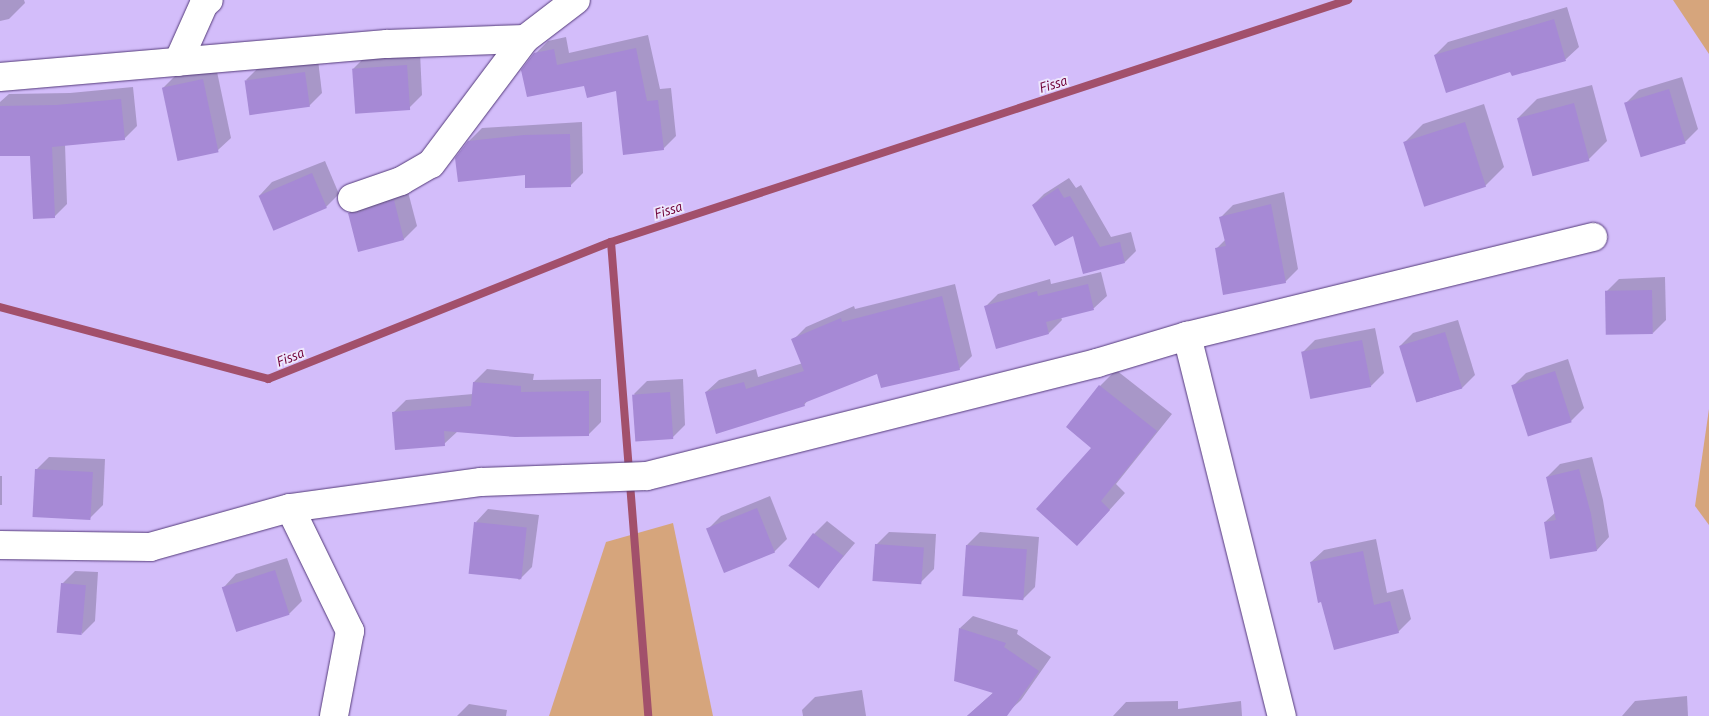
<!DOCTYPE html>
<style>
body{margin:0}
#map{position:relative;width:1709px;height:716px;overflow:hidden;background:#d3bdfa;font-family:"PT Sans",sans-serif}
div>[style]{position:absolute}
.green>*{inset:0;background:#d6a57c}
.shadow>*{inset:0;background:#0003;transform-origin:0 0}
.stream>*{height:8px;margin:-4px;padding:0 4px;transform-origin:4px;border-radius:4px;background:#a2506b}
.building>*{inset:0;background:#a689d5;transform-origin:0 0}
.roads{filter:drop-shadow(0 0 1px #543a7a) drop-shadow(0 0 1px #543a7a)}
.minor>*{height:28px;margin:-14px;padding:0 14px;transform-origin:14px;border-radius:14px;background:#fff}
span{translate:-50% -50%;white-space:nowrap;text-align:center;line-height:1.15;-webkit-text-stroke:4px #ede6fd;paint-order:stroke}
.water-label{font-size:14px;color:#700238;font-style:italic}
</style>
<div id="map">
<div class="green">
<div style="clip-path:polygon(1673px 0,1709px 0,1709px 54px)"></div>
<div style="clip-path:polygon(1709px 409px,1709px 525px,1695px 506px)"></div>
<div style="clip-path:polygon(673px 523px,713px 716px,549px 716px,606px 542px)"></div>
</div>
<div class="shadow">
<div style="clip-path:polygon(0 0,24px 0,25px 3px,9px 19px,0 21px)"></div>
<div style="clip-path:polygon(1567px 7px,1579px 47px,1566px 59px,1512px 75px,1511px 71px,1435px 55px,1448px 42px)"></div>
<div style="clip-path:polygon(648px 35px,660px 89px,671px 88px,676px 136px,663px 149px,617px 90px,585px 84px,535px 54px,548px 41px,566px 37px,569px 53px)"></div>
<div style="clip-path:polygon(420px 52px,422px 95px,409px 108px,353px 69px,366px 56px)"></div>
<div style="clip-path:polygon(318px 60px,322px 93px,309px 106px,246px 80px,259px 67px)"></div>
<div style="clip-path:polygon(216px 67px,231px 138px,218px 150px,178px 159px,163px 88px,176px 75px)"></div>
<div style="clip-path:polygon(1682px 77px,1698px 129px,1685px 142px,1626px 103px,1639px 90px)"></div>
<div style="clip-path:polygon(1592px 85px,1607px 141px,1588px 160px,1518px 118px,1537px 99px)"></div>
<div style="clip-path:polygon(133px 87px,137px 126px,124px 139px,65px 144px,67px 204px,54px 217px,31px 154px,0 155px,0 102px,9px 94px,70px 93px)"></div>
<div style="clip-path:polygon(1484px 104px,1504px 167px,1485px 186px,1404px 143px,1423px 124px)"></div>
<div style="clip-path:polygon(582px 122px,583px 173px,570px 186px,526px 173px,469px 141px,482px 128px)"></div>
<div style="clip-path:polygon(325px 161px,339px 194px,326px 207px,260px 195px,272px 182px)"></div>
<div style="clip-path:polygon(1069px 178px,1076px 188px,1081px 185px,1111px 237px,1131px 232px,1136px 251px,1125px 262px,1074px 234px,1033px 205px,1044px 194px)"></div>
<div style="clip-path:polygon(407px 188px,417px 226px,404px 239px,359px 250px,349px 213px,362px 201px)"></div>
<div style="clip-path:polygon(1284px 192px,1298px 269px,1285px 282px,1216px 249px,1226px 239px,1220px 218px,1233px 205px)"></div>
<div style="clip-path:polygon(1101px 272px,1107px 296px,1094px 308px,1061px 317px,1062px 320px,1049px 333px,985px 307px,998px 294px,1050px 279px,1051px 284px)"></div>
<div style="clip-path:polygon(1665px 277px,1666px 320px,1653px 333px,1606px 292px,1619px 279px)"></div>
<div style="clip-path:polygon(955px 284px,972px 356px,959px 369px,878px 373px,809px 399px,804px 405px,706px 392px,719px 380px,756px 369px,758px 377px,803px 363px,793px 340px,806px 327px,854px 306px,855px 309px)"></div>
<div style="clip-path:polygon(1458px 320px,1475px 375px,1462px 388px,1417px 402px,1400px 346px,1413px 333px)"></div>
<div style="clip-path:polygon(1375px 328px,1384px 373px,1371px 386px,1302px 353px,1315px 340px)"></div>
<div style="clip-path:polygon(1568px 359px,1584px 408px,1571px 421px,1513px 386px,1526px 373px)"></div>
<div style="clip-path:polygon(487px 369px,534px 374px,533px 380px,601px 379px,601px 422px,588px 435px,458px 431px,444px 444px,393px 413px,406px 400px,473px 394px,474px 382px)"></div>
<div style="clip-path:polygon(1116px 370px,1172px 414px,1116px 484px,1125px 493px,1093px 528px,1093px 448px,1067px 427px,1100px 386px)"></div>
<div style="clip-path:polygon(683px 379px,685px 425px,672px 438px,634px 394px,647px 381px)"></div>
<div style="clip-path:polygon(49px 457px,105px 459px,103px 505px,90px 518px,36px 470px)"></div>
<div style="clip-path:polygon(1592px 457px,1603px 500px,1609px 537px,1597px 550px,1545px 522px,1556px 512px,1547px 477px,1560px 464px)"></div>
<div style="left:0;top:476px;width:2px;height:29px"></div>
<div style="clip-path:polygon(770px 496px,787px 539px,774px 552px,708px 529px,721px 516px)"></div>
<div style="clip-path:polygon(488px 509px,539px 515px,532px 567px,519px 580px,476px 522px)"></div>
<div style="clip-path:polygon(827px 521px,855px 543px,818px 587px,814px 534px)"></div>
<div style="clip-path:polygon(889px 532px,936px 534px,934px 569px,921px 582px,876px 545px)"></div>
<div style="clip-path:polygon(980px 532px,1039px 537px,1035px 587px,1022px 600px,967px 545px)"></div>
<div style="clip-path:polygon(1376px 539px,1387px 593px,1403px 589px,1411px 619px,1398px 632px,1311px 562px,1324px 550px)"></div>
<div style="clip-path:polygon(287px 558px,302px 601px,289px 614px,224px 587px,236px 574px)"></div>
<div style="clip-path:polygon(75px 571px,98px 572px,95px 621px,82px 634px,62px 584px)"></div>
<div style="clip-path:polygon(973px 616px,1018px 630px,1017px 634px,1051px 657px,1021px 700px,1004px 716px,967px 716px,994px 692px,960px 628px)"></div>
<div style="clip-path:polygon(862px 690px,866px 716px,803px 716px,802px 710px,815px 697px)"></div>
<div style="clip-path:polygon(1687px 696px,1688px 716px,1622px 716px,1635px 701px)"></div>
<div style="clip-path:polygon(1178px 701px,1178px 709px,1241px 701px,1242px 716px,1113px 716px,1126px 702px)"></div>
<div style="clip-path:polygon(469px 704px,507px 710px,506px 716px,457px 716px)"></div>
</div>
<div class="stream">
<div style="left:611px;top:242px;width:475px;rotate:85.5deg"></div>
<div style="left:0;top:307px;width:278px;rotate:15deg"></div>
<div style="left:268px;top:379px;width:369px;rotate:-21.8deg"></div>
<div style="left:611px;top:242px;width:776px;rotate:-18.18deg"></div>
</div>
<div class="building">
<div style="clip-path:polygon(1554px 19px,1566px 61px,1512px 76px,1510px 72px,1446px 93px,1434px 55px)"></div>
<div style="clip-path:polygon(636px 48px,647px 101px,658px 100px,664px 150px,623px 155px,616px 91px,587px 98px,584px 86px,527px 97px,521px 70px,534px 53px,554px 49px,557px 65px)"></div>
<div style="left:407px;top:65px;width:45px;height:55px;rotate:86deg"></div>
<div style="left:305px;top:72px;width:35px;height:61px;rotate:82deg"></div>
<div style="left:203px;top:79px;width:75px;height:42px;rotate:78deg"></div>
<div style="left:1669px;top:89px;width:57px;height:47px;rotate:73deg"></div>
<div style="clip-path:polygon(121px 99px,125px 140px,52px 147px,55px 218px,33px 219px,30px 156px,0 156px,0 106px,56px 105px)"></div>
<div style="left:1574px;top:103px;width:60px;height:59px;rotate:75deg"></div>
<div style="left:1465px;top:122px;width:68px;height:65px;rotate:72deg"></div>
<div style="clip-path:polygon(570px 134px,571px 187px,525px 188px,525px 175px,458px 182px,455px 158px,468px 141px,524px 135px)"></div>
<div style="left:312px;top:173px;width:38px;height:58px;rotate:67deg"></div>
<div style="clip-path:polygon(1058px 188px,1064px 198px,1070px 196px,1100px 247px,1120px 242px,1125px 263px,1083px 274px,1073px 236px,1055px 246px,1032px 205px)"></div>
<div style="clip-path:polygon(394px 200px,404px 240px,358px 252px,348px 213px,357px 213px)"></div>
<div style="clip-path:polygon(1271px 204px,1286px 283px,1223px 295px,1215px 248px,1226px 246px,1219px 217px)"></div>
<div style="clip-path:polygon(1088px 284px,1094px 310px,1046px 322px,1049px 334px,996px 349px,984px 306px,1037px 291px,1038px 296px)"></div>
<div style="left:1652px;top:290px;width:44px;height:47px;rotate:89deg"></div>
<div style="clip-path:polygon(942px 296px,960px 370px,881px 388px,877px 374px,804px 403px,805px 406px,716px 434px,705px 392px,744px 382px,746px 389px,804px 371px,791px 339px,841px 318px,842px 322px)"></div>
<div style="left:1445px;top:332px;width:59px;height:48px;rotate:73deg"></div>
<div style="left:1362px;top:340px;width:48px;height:62px;rotate:79deg"></div>
<div style="left:1555px;top:371px;width:54px;height:46px;rotate:72deg"></div>
<div style="clip-path:polygon(473px 382px,521px 386px,521px 392px,589px 391px,589px 436px,515px 437px,444px 431px,445px 446px,395px 450px,392px 412px,471px 406px)"></div>
<div style="clip-path:polygon(1099px 385px,1157px 431px,1101px 501px,1110px 510px,1077px 546px,1036px 509px,1091px 448px,1066px 427px)"></div>
<div style="left:670px;top:392px;width:47px;height:38px;rotate:86deg"></div>
<div style="left:35px;top:469px;width:58px;height:48px;rotate:3deg"></div>
<div style="clip-path:polygon(1579px 469px,1591px 514px,1597px 551px,1550px 559px,1544px 522px,1556px 520px,1546px 477px)"></div>
<div style="left:757px;top:508px;width:48px;height:55px;rotate:68deg"></div>
<div style="left:474px;top:522px;width:53px;height:52px;rotate:6deg"></div>
<div style="left:813px;top:533px;width:38px;height:41px;rotate:37deg"></div>
<div style="left:875px;top:544px;width:49px;height:37px;rotate:4deg"></div>
<div style="left:966px;top:545px;width:61px;height:51px;rotate:4deg"></div>
<div style="clip-path:polygon(1363px 551px,1374px 605px,1390px 601px,1399px 633px,1334px 650px,1321px 602px,1318px 603px,1310px 562px)"></div>
<div style="left:275px;top:570px;width:47px;height:56px;rotate:72deg"></div>
<div style="left:61px;top:583px;width:25px;height:50px;rotate:5deg"></div>
<div style="clip-path:polygon(959px 628px,1006px 643px,1004px 647px,1039px 671px,1007px 716px,967px 716px,993px 693px,954px 681px)"></div>
</div>
<div class="roads">
<div class="minor">
<div style="left:178px;top:62px;width:64px;rotate:-65.9deg"></div>
<div style="left:204px;top:4px;width:6px;rotate:-39deg"></div>
<div style="left:0;top:77px;width:388px;rotate:-4.9deg"></div>
<div style="left:387px;top:44px;width:138px;rotate:-2.1deg"></div>
<div style="left:352px;top:198px;width:52px;rotate:-19.1deg"></div>
<div style="left:401px;top:181px;width:34px;rotate:-30deg"></div>
<div style="left:431px;top:164px;width:156px;rotate:-53.1deg"></div>
<div style="left:525px;top:39px;width:64px;rotate:-37.4deg"></div>
<div style="left:1187px;top:336px;width:392px;rotate:76deg"></div>
<div style="left:290px;top:508px;width:137px;rotate:64deg"></div>
<div style="left:350px;top:631px;width:86px;rotate:100.7deg"></div>
<div style="left:0;top:545px;width:150px;rotate:0.8deg"></div>
<div style="left:150px;top:547px;width:145px;rotate:-15.6deg"></div>
<div style="left:290px;top:508px;width:193px;rotate:-7.8deg"></div>
<div style="left:481px;top:482px;width:166px;rotate:-2.1deg"></div>
<div style="left:647px;top:476px;width:464px;rotate:-14.1deg"></div>
<div style="left:1097px;top:363px;width:94px;rotate:-16.7deg"></div>
<div style="left:1187px;top:336px;width:418px;rotate:-13.7deg"></div>
</div>
</div>
<div class="water-label">
<span style="left:1053px;top:84px;rotate:-18deg">Fissa</span>
<span style="left:668px;top:210px;rotate:-18deg">Fissa</span>
<span style="left:290px;top:357px;rotate:-22deg">Fissa</span>
</div>
</div>
